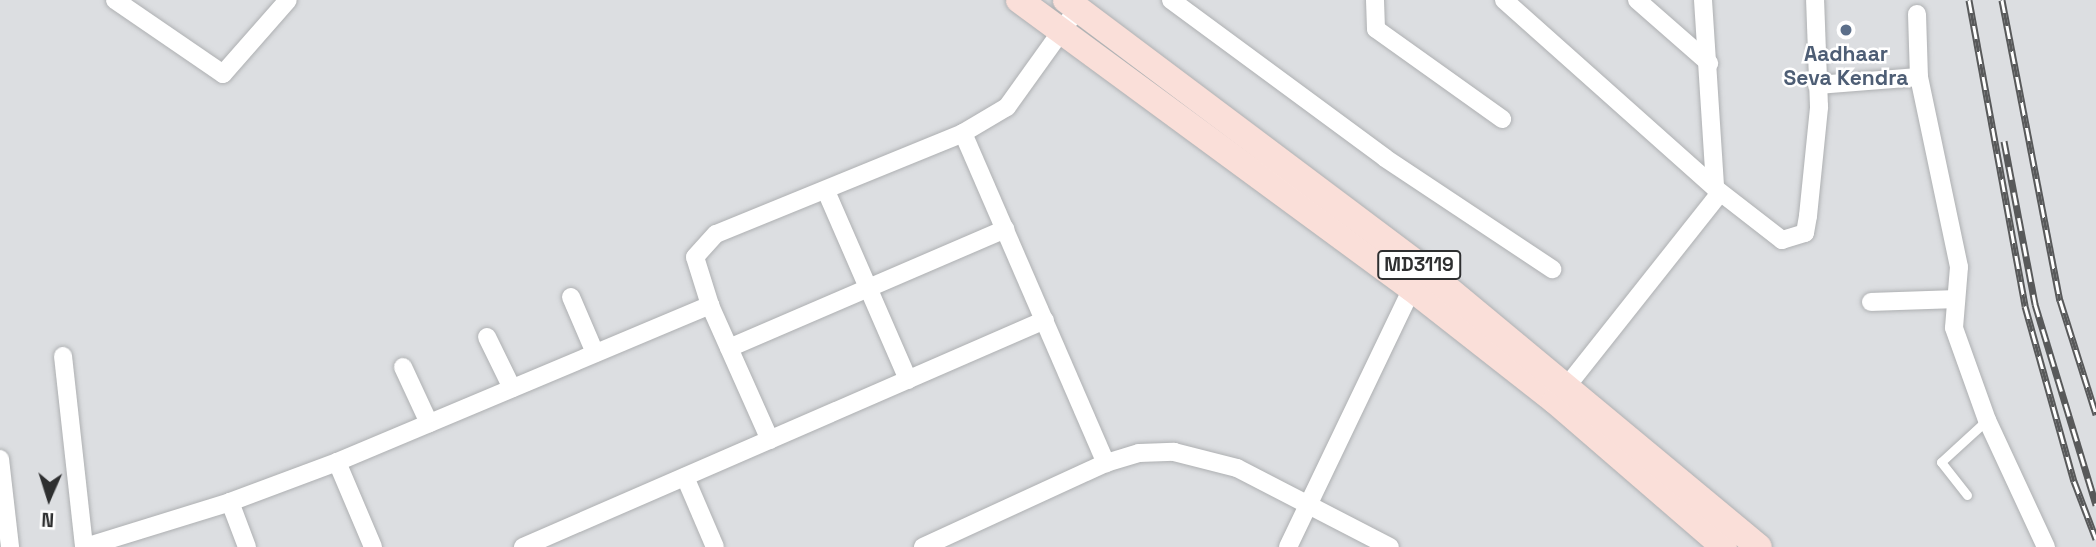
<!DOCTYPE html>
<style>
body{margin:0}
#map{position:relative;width:2096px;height:547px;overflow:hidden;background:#dcdee1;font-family:"Space Grotesk",sans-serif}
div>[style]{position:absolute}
.roads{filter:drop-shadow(0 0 2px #aeb0b2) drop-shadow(0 0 2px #aeb0b2)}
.lane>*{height:9px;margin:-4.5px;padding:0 4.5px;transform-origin:4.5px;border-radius:4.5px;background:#fff}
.street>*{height:18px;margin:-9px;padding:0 9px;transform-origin:9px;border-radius:9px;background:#fff}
.primary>*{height:26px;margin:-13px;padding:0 13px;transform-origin:13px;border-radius:13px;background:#fadfd9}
.rail>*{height:7px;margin-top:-3.5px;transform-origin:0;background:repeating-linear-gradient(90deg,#fff 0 13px,#58595a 0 26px);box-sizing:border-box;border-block:2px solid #58595a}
.dots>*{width:19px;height:19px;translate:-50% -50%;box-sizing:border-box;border:4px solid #fff;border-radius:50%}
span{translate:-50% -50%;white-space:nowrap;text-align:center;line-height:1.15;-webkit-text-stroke:5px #fff;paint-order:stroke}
.shield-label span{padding:2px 5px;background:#fff;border:2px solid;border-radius:5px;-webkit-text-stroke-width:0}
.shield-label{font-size:19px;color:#2e2f30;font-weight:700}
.service-label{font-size:21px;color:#4e5e75;font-weight:700}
.north{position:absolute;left:14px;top:463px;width:70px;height:70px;-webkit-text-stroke:5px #fff;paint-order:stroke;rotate:183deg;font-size:19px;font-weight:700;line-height:28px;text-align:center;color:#2e2f30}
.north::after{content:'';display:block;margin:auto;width:24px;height:32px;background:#2e2f30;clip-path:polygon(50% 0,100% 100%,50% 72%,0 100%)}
</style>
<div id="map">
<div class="roads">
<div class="lane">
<div style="left:1967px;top:495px;width:42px;rotate:-128.2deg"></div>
<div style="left:1941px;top:462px;width:62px;rotate:-42.4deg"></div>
</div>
<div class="street">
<div style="left:115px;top:0;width:131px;rotate:34.4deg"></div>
<div style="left:223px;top:74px;width:98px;rotate:-48.7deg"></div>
<div style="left:1171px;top:0;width:266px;rotate:36.4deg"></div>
<div style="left:1385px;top:158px;width:201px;rotate:33.6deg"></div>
<div style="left:1375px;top:0;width:29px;rotate:88deg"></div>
<div style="left:1376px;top:29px;width:155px;rotate:35.5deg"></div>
<div style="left:1504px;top:0;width:283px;rotate:41.7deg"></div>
<div style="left:1715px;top:188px;width:85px;rotate:37.8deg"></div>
<div style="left:1782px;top:240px;width:24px;rotate:-17deg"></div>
<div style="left:1805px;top:233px;width:17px;rotate:-80deg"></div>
<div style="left:1808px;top:216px;width:110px;rotate:-84.2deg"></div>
<div style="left:1819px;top:107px;width:107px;rotate:-92.1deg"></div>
<div style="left:1637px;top:0;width:96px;rotate:41.2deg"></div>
<div style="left:1703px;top:0;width:188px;rotate:86.3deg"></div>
<div style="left:1917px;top:14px;width:63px;rotate:88.2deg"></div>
<div style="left:1919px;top:77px;width:194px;rotate:78.1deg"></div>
<div style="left:1959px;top:267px;width:61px;rotate:94.7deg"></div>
<div style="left:1954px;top:328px;width:98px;rotate:70.3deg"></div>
<div style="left:1987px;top:420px;width:140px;rotate:65.1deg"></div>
<div style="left:1817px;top:85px;width:102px;rotate:-4.5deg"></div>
<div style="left:963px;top:133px;width:360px;rotate:66.6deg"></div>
<div style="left:826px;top:191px;width:206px;rotate:66.5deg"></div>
<div style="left:571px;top:297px;width:61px;rotate:66.8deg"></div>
<div style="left:1871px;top:302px;width:85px;rotate:-2deg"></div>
<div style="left:487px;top:337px;width:57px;rotate:63.9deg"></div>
<div style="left:729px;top:348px;width:301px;rotate:-23.3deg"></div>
<div style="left:63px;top:356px;width:192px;rotate:83.7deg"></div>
<div style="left:403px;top:367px;width:62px;rotate:65.1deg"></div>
<div style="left:1559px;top:396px;width:259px;rotate:-51.6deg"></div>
<div style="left:770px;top:440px;width:148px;rotate:-114deg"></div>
<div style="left:710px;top:305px;width:50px;rotate:-107.4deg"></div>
<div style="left:695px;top:257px;width:31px;rotate:-48deg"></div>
<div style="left:716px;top:234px;width:267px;rotate:-22.2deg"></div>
<div style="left:963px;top:133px;width:51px;rotate:-30.6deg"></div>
<div style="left:1007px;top:107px;width:122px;rotate:-54.4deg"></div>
<div style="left:0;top:459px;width:89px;rotate:83.5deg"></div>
<div style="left:337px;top:462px;width:92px;rotate:67deg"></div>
<div style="left:685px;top:477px;width:76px;rotate:66.8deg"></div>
<div style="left:230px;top:502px;width:48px;rotate:69.3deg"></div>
<div style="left:85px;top:547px;width:152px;rotate:-17.2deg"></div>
<div style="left:230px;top:502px;width:114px;rotate:-20.5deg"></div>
<div style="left:337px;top:462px;width:405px;rotate:-22.8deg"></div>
<div style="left:523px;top:547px;width:569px;rotate:-23.5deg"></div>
<div style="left:923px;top:547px;width:201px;rotate:-24.7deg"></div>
<div style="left:1106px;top:463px;width:34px;rotate:-17deg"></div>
<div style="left:1139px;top:453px;width:35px;rotate:-2deg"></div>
<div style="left:1174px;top:452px;width:65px;rotate:14.3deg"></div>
<div style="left:1237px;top:468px;width:172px;rotate:27.3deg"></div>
<div style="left:1288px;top:547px;width:296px;rotate:-64.4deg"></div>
</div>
<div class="primary">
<div style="left:1019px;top:0;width:486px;rotate:36.3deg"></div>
<div style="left:1411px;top:288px;width:183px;rotate:38.1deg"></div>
<div style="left:1555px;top:401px;width:223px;rotate:40.8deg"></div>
<div style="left:1066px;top:0;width:448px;rotate:36.9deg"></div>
<div style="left:1424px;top:269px;width:435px;rotate:39.7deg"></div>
</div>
</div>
<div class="rail">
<div style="left:1969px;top:0;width:311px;rotate:79.6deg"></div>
<div style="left:2025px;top:306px;width:182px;rotate:74.4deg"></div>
<div style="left:2074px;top:481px;width:62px;rotate:69.2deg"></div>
<div style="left:2002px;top:0;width:306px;rotate:79.1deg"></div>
<div style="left:2060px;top:300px;width:120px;rotate:72.5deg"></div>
<div style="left:2004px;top:141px;width:166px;rotate:79.2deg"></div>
<div style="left:2035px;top:304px;width:210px;rotate:73.1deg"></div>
</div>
<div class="dots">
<div style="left:1846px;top:30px;background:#5c6f8a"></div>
</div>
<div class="shield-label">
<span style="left:1419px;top:265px">MD3119</span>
</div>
<div class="service-label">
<span style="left:1846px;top:66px">Aadhaar<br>Seva Kendra</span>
</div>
<div class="north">N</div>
</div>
